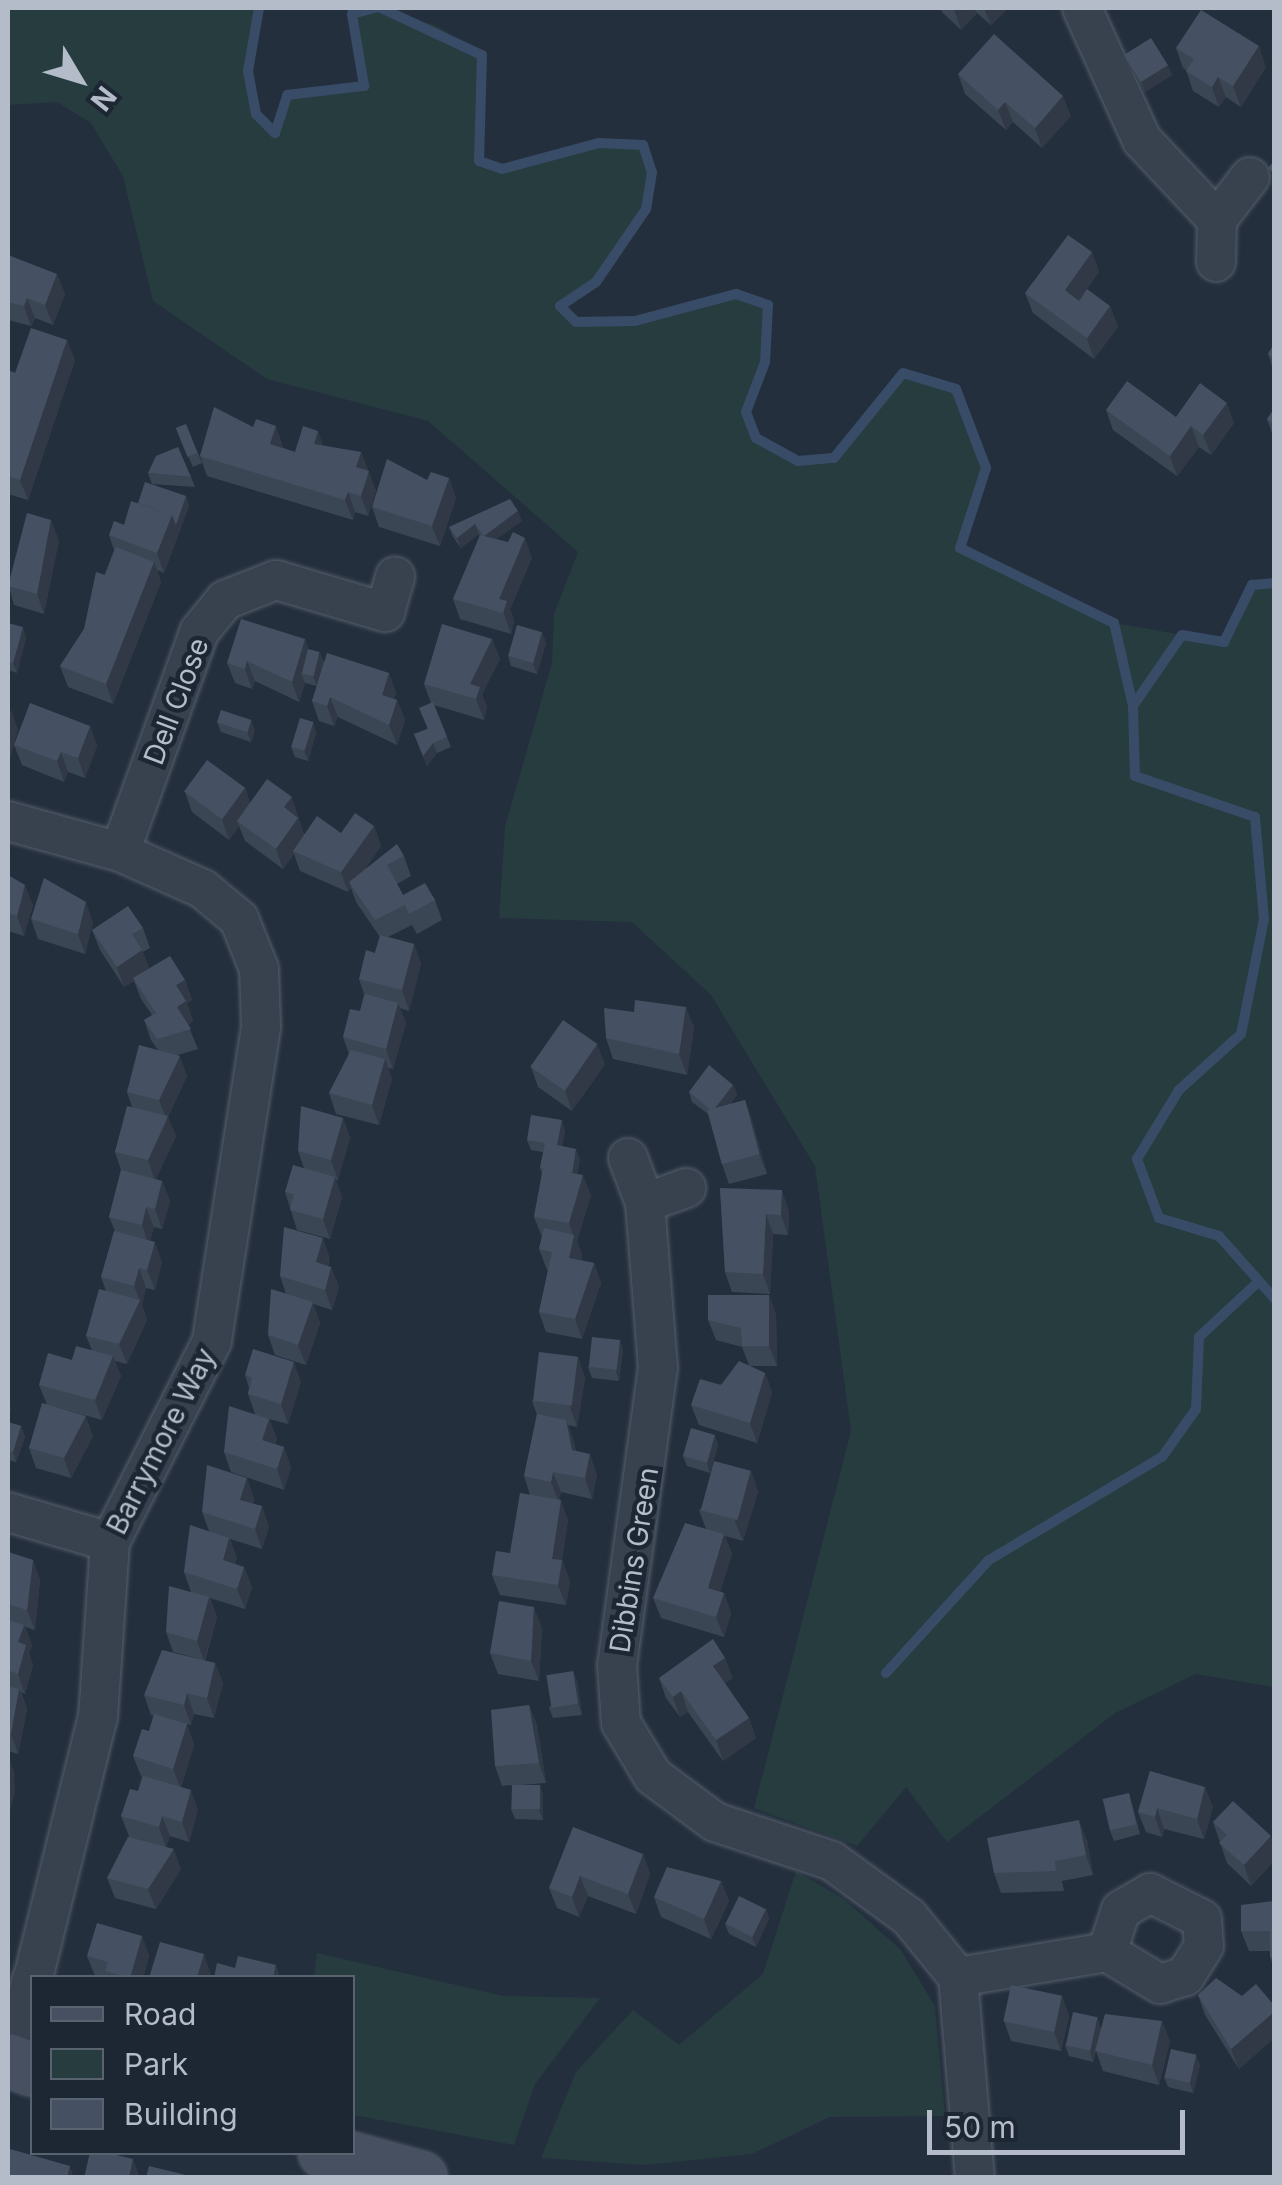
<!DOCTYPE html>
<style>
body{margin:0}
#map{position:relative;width:1282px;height:2185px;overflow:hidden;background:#242f3e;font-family:Inter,sans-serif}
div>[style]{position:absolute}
.green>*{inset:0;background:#263c3f}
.stream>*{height:10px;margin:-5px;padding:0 5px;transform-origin:5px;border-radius:5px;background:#394c67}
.roads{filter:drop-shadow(0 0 2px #565f6c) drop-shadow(0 0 2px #565f6c)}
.street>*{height:38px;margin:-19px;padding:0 19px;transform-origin:19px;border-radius:19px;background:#38414e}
.secondary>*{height:52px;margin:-26px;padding:0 26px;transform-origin:26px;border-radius:26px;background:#465061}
.wall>*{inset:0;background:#3b4654}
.shaded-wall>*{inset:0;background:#303945}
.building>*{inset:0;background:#455162;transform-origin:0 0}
span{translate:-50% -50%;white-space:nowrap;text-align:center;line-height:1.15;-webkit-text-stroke:9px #1d2633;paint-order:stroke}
.street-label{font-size:28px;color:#b4bcc9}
.frame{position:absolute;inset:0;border:10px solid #b4bcc9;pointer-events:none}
.legend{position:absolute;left:30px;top:1975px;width:325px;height:180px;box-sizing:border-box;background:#1d2633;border:2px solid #59626f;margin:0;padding:12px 18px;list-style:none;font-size:30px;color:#b4bcc9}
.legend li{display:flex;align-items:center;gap:20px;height:50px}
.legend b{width:50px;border:2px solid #59626f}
.north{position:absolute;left:30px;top:30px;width:100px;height:100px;-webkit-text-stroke:8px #1d2633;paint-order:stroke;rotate:128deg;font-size:28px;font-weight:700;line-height:40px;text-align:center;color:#b4bcc9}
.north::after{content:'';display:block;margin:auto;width:35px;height:45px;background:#b4bcc9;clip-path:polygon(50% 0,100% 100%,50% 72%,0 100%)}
.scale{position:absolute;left:927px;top:2110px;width:258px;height:45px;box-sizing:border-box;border:5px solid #b4bcc9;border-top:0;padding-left:12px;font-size:30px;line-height:35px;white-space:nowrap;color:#b4bcc9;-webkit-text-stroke:8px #1d2633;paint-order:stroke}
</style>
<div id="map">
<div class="green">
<div style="clip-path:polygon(8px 8px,259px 8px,248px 71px,256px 114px,274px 132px,287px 95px,364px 86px,352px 14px,381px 8px,437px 26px,482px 55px,480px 161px,502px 169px,599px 143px,643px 145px,652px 172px,646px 209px,596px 282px,561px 306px,576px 322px,635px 321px,736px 294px,768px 305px,765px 362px,747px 412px,756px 438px,798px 461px,835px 458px,903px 373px,956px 389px,986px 468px,960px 548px,1114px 623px,1223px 642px,1252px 585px,1274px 583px,1274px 1687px,1196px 1674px,1115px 1713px,947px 1842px,906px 1787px,857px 1846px,754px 1808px,851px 1431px,815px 1166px,711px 995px,632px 922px,499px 918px,505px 827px,552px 663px,554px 614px,578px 552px,428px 421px,267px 379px,153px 301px,123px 176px,91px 123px,57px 102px,8px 105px)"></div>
<div style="clip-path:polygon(796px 1871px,844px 1899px,901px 1950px,935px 2006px,945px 2116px,830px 2117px,752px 2154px,645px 2165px,541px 2158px,576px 2072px,633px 2010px,679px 2045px,763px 1974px)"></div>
<div style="clip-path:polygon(317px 1953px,504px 1996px,600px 1998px,535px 2084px,514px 2145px,353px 2115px,352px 1978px,314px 1977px)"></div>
</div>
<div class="stream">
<div style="left:259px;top:8px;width:64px;rotate:99.9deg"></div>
<div style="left:248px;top:71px;width:44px;rotate:79.5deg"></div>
<div style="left:256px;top:114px;width:27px;rotate:45deg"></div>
<div style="left:275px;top:133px;width:40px;rotate:-72deg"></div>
<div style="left:287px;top:95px;width:78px;rotate:-6.7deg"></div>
<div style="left:364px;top:86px;width:73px;rotate:-99.5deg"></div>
<div style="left:352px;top:14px;width:24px;rotate:-15deg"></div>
<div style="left:381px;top:8px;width:111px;rotate:25deg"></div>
<div style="left:482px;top:55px;width:106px;rotate:91.6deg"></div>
<div style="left:479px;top:161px;width:24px;rotate:19deg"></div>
<div style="left:502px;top:169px;width:100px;rotate:-15deg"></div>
<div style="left:599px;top:143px;width:44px;rotate:2.6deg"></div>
<div style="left:643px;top:145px;width:28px;rotate:72deg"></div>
<div style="left:652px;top:172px;width:37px;rotate:99deg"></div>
<div style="left:646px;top:209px;width:88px;rotate:124.4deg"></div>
<div style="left:596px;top:282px;width:43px;rotate:146.3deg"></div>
<div style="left:560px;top:306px;width:23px;rotate:45deg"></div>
<div style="left:576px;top:322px;width:59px;rotate:-1deg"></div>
<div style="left:635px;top:321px;width:105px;rotate:-15deg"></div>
<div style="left:736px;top:294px;width:34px;rotate:19deg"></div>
<div style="left:768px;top:305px;width:57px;rotate:93deg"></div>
<div style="left:765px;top:362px;width:53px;rotate:110.8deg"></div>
<div style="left:746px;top:412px;width:28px;rotate:69deg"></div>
<div style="left:756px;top:438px;width:48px;rotate:28.7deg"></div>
<div style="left:798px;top:461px;width:36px;rotate:-5deg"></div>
<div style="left:834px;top:458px;width:109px;rotate:-50.9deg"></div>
<div style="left:903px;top:373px;width:55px;rotate:16.8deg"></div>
<div style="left:956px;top:389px;width:85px;rotate:69.2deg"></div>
<div style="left:986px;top:468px;width:84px;rotate:108deg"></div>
<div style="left:960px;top:548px;width:171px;rotate:26deg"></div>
<div style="left:1114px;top:623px;width:85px;rotate:77.1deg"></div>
<div style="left:1133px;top:706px;width:70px;rotate:88.4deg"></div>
<div style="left:1135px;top:776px;width:127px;rotate:18.9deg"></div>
<div style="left:1255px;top:817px;width:102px;rotate:85deg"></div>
<div style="left:1264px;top:919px;width:117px;rotate:101.3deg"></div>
<div style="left:1241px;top:1034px;width:84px;rotate:137.9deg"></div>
<div style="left:1179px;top:1090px;width:81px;rotate:121.3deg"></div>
<div style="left:1137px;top:1159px;width:63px;rotate:69.6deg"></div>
<div style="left:1159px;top:1218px;width:63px;rotate:16.7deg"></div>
<div style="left:1219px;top:1236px;width:83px;rotate:48.4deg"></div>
<div style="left:1133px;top:706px;width:86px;rotate:-55.4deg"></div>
<div style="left:1182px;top:635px;width:43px;rotate:9.5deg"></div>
<div style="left:1224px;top:642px;width:64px;rotate:-63.8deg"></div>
<div style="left:1252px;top:585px;width:22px;rotate:-5deg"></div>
<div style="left:886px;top:1673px;width:153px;rotate:-47.7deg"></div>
<div style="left:989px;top:1560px;width:201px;rotate:-30.8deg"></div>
<div style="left:1162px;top:1457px;width:59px;rotate:-54.7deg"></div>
<div style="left:1196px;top:1409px;width:72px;rotate:-87.6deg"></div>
<div style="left:1199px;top:1337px;width:82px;rotate:-43deg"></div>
</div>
<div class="roads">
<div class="street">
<div style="left:1082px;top:8px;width:145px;rotate:65.6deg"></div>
<div style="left:1142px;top:140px;width:110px;rotate:46.8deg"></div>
<div style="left:1217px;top:220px;width:42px;rotate:91.4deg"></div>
<div style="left:1217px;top:220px;width:54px;rotate:-52.5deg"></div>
<div style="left:8px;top:821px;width:116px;rotate:15.5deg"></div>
<div style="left:120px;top:852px;width:91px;rotate:24deg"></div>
<div style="left:203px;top:889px;width:47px;rotate:39.8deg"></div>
<div style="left:239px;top:919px;width:54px;rotate:68.2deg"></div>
<div style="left:259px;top:969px;width:58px;rotate:88deg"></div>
<div style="left:261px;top:1027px;width:318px;rotate:98.9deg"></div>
<div style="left:212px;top:1341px;width:225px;rotate:116.9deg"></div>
<div style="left:110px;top:1542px;width:174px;rotate:93.9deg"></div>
<div style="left:98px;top:1716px;width:270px;rotate:103.9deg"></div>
<div style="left:120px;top:852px;width:234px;rotate:-70.2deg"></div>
<div style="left:199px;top:632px;width:41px;rotate:-50.9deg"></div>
<div style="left:225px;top:600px;width:55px;rotate:-21.4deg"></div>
<div style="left:276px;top:580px;width:114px;rotate:16.4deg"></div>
<div style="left:385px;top:612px;width:37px;rotate:-74deg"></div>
<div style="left:628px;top:1158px;width:48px;rotate:69.3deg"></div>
<div style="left:645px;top:1203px;width:165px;rotate:85.5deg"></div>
<div style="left:658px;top:1367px;width:301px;rotate:97.8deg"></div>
<div style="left:617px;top:1665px;width:58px;rotate:86.1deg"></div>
<div style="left:621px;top:1723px;width:62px;rotate:58.9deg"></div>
<div style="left:653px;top:1776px;width:77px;rotate:36.6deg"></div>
<div style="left:715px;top:1822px;width:123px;rotate:18.4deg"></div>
<div style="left:832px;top:1861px;width:95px;rotate:36deg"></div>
<div style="left:909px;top:1917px;width:77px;rotate:50.8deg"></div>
<div style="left:958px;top:1977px;width:151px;rotate:-9.5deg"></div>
<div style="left:1107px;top:1952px;width:44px;rotate:-71.6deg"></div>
<div style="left:1121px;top:1910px;width:34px;rotate:-30deg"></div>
<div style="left:1150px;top:1893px;width:58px;rotate:26.6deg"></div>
<div style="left:1202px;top:1919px;width:27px;rotate:86deg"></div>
<div style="left:1204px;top:1946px;width:36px;rotate:122deg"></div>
<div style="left:1185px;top:1976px;width:26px;rotate:162deg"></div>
<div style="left:1160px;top:1984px;width:62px;rotate:-148.9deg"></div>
<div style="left:645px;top:1203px;width:44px;rotate:-20.1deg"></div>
<div style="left:8px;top:1512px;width:106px;rotate:16.4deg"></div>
<div style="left:958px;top:1977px;width:202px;rotate:85.2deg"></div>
<div style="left:10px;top:2061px;width:85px;rotate:-75deg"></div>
</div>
<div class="secondary">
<div style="left:8px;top:2060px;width:26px;rotate:21deg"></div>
<div style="left:325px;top:2152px;width:99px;rotate:15.2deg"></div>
</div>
</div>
<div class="wall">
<div style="clip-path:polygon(941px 8px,1008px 8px,991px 25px,977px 13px,961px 30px,942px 12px)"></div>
<div style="clip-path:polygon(1176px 48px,1266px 67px,1241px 107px,1226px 97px,1219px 107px,1193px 91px,1186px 70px,1183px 68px)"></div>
<div style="clip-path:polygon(1124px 55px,1172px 75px,1145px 92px,1128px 65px)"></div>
<div style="clip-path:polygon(958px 74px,1071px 116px,1042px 148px,1013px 122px,1006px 130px,965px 94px)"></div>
<div style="clip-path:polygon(1092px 252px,1099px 272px,1079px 300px,1110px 306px,1118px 327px,1094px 359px,1033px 313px,1025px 293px)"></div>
<div style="clip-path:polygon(8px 255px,65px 294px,53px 325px,35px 318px,31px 326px,8px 320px)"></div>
<div style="clip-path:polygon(1274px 344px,1274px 372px,1268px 354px)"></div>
<div style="clip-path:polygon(75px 360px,28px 500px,8px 494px,8px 370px,15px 373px)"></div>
<div style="clip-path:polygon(1274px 409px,1274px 439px,1267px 419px)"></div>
<div style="clip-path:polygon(1106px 410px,1176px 417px,1234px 423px,1211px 455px,1199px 447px,1177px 476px,1113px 430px)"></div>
<div style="clip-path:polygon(318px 431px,323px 446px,361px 452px,376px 491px,368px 516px,355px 512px,353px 520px,207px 476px,200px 456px,283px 446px,283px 448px,295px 452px)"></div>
<div style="clip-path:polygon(180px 439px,198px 453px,202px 463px,193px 467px)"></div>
<div style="clip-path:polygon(148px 473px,191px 477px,195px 487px,152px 484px)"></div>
<div style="clip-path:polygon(449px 478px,456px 498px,440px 546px,379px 527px,372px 507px,427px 480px)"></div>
<div style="clip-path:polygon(186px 496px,189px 506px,164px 573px,157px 570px,161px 582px,113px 704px,68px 687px,60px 666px,84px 629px,114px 550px,109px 535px,124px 525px,138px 503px)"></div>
<div style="clip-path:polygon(522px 521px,496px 539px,532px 558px,510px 609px,514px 621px,511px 634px,460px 619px,453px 599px,480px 536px,479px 534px,461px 548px,453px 537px,449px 527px)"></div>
<div style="clip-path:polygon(59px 540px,44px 614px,14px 605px,8px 583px)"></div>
<div style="clip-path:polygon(8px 623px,26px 637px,17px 673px,8px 670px)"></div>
<div style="clip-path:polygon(542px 632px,546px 643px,537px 674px,511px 666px,508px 656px)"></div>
<div style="clip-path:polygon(305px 639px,308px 649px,324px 662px,389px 673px,396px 693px,394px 699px,397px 700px,405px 720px,397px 745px,338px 717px,334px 726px,319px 721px,312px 701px,317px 686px,305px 683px,299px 702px,255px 681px,252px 689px,235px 683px,227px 663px)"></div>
<div style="clip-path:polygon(492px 639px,500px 659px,482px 694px,487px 707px,484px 720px,434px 705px,451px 747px,437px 753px,427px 766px,414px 734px,427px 729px,431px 703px,424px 684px)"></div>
<div style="clip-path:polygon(217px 722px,255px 730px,251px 742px,221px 732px)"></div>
<div style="clip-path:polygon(313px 722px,316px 733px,308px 761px,295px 757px,291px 747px)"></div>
<div style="clip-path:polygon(90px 726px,97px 746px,85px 778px,68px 772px,64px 782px,22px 765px,14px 745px)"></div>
<div style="clip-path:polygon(245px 788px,250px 803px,299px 817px,298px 818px,304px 834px,341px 833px,374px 826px,381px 846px,365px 869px,404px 856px,411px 876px,397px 884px,403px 895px,435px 900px,442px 920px,417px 934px,412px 925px,388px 937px,414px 944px,421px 964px,409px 1011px,400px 1008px,406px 1023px,393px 1069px,388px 1068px,392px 1079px,379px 1125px,336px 1114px,329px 1093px,349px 1054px,343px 1037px,360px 1011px,364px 994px,359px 979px,375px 953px,380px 937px,356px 902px,351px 888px,348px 892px,300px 871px,294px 854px,283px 869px,245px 841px,239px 826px,229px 840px,192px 812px,185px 792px)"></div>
<div style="clip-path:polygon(8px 875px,33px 905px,24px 936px,8px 931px)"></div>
<div style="clip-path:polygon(31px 919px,93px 922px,85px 954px,38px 939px)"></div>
<div style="clip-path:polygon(143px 928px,150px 948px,143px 952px,149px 969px,185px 980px,192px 1000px,187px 1003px,193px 1021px,188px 1025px,198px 1049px,178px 1055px,187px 1076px,168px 1117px,176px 1136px,156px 1179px,162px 1181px,170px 1201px,162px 1229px,154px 1227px,150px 1241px,162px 1262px,155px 1290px,146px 1288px,142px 1305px,147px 1320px,127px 1364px,115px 1361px,121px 1376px,102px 1420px,55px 1407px,93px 1436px,71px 1478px,36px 1468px,29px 1448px,47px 1405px,39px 1385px,72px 1360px,92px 1350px,86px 1336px,106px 1291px,101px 1277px,115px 1231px,109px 1217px,121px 1170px,115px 1152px,132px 1107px,127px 1092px,158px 1050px,151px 1040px,144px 1020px,152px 1015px,141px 999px,134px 981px,124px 987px,100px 950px,92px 930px)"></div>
<div style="clip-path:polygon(694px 1027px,687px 1075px,613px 1059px,606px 1038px)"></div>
<div style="clip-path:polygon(605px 1064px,572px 1111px,538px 1087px,531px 1067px)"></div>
<div style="clip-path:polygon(733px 1085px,737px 1095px,730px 1104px,745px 1100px,752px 1120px,767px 1174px,729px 1184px,722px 1164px,708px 1114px,692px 1102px,689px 1092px)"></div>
<div style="clip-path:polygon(343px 1118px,350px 1138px,338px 1180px,336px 1180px,342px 1197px,330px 1239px,297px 1230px,285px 1192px,304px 1168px,298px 1151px)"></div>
<div style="clip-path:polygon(565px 1130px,562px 1146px,580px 1159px,577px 1174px,591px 1195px,577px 1241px,582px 1255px,581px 1260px,594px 1263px,601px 1283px,582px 1339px,546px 1332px,539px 1312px,548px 1270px,547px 1270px,539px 1249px,542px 1237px,534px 1217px,542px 1174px,540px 1168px,543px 1152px,531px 1150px,527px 1140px)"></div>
<div style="clip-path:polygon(720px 1188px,789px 1211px,788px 1235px,773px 1234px,770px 1294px,732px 1292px,725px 1272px)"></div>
<div style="clip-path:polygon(330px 1258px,328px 1266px,331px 1267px,339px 1287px,332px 1310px,313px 1304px,320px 1323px,306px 1365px,275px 1355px,268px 1335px,286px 1294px,280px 1276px)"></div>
<div style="clip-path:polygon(769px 1295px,776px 1315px,777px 1366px,750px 1366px,765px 1373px,772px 1393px,757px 1443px,699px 1425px,691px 1405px,749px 1365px,742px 1347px,716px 1340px,708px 1320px)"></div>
<div style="clip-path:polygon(620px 1340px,623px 1350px,619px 1381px,592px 1378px,588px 1367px)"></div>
<div style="clip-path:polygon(578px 1357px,585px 1378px,577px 1427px,568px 1425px,576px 1451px,597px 1474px,592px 1499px,561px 1492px,559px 1499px,568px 1520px,562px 1560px,570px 1581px,566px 1605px,500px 1595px,492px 1575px,510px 1553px,530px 1495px,524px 1476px,537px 1415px,532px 1401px)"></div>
<div style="clip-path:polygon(245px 1375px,301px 1382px,288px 1424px,269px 1419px,277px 1439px,275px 1444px,284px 1447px,291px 1467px,284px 1490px,231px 1472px,224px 1452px,255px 1414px,248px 1394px,249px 1388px)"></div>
<div style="clip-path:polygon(8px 1422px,21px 1426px,25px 1437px,16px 1462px,8px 1460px)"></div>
<div style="clip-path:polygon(718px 1445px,710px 1473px,687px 1466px,683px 1456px)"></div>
<div style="clip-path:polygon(751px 1471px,758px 1492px,743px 1541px,725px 1536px,732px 1554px,720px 1592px,724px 1593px,731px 1613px,724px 1637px,661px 1618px,653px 1598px,706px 1529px,699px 1510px)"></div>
<div style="clip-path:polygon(254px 1498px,253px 1504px,262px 1506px,269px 1527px,262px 1549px,230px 1539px,237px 1558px,235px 1564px,244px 1567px,252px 1587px,245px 1609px,210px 1598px,217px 1617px,205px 1661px,215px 1663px,223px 1683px,214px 1718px,194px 1714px,191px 1725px,181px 1723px,187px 1724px,194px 1745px,181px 1787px,198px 1810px,189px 1842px,170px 1836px,166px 1847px,181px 1869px,156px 1909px,115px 1898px,107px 1878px,129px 1836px,121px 1816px,138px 1791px,142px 1777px,141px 1776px,133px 1756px,149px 1731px,154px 1716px,151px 1715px,144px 1695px,199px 1659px,173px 1652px,166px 1632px,191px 1592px,184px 1572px,209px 1531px,202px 1512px)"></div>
<div style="clip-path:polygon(8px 1552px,33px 1560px,40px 1580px,35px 1630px,25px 1627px,32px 1645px,29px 1653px,33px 1665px,25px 1694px,21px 1692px,27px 1709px,18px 1754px,8px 1751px)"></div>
<div style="clip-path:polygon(542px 1628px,539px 1681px,498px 1674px,490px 1653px)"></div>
<div style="clip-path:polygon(573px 1671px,577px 1681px,582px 1715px,553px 1718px,549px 1708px)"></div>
<div style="clip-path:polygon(659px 1678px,733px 1678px,725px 1683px,749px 1718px,756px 1738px,723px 1761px,688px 1712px,680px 1717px,666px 1698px)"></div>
<div style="clip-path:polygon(529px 1705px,537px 1725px,546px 1783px,520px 1785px,540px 1785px,543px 1795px,543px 1820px,515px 1819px,511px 1809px,512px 1785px,502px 1786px,495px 1766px)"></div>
<div style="clip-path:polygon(1150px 1771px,1213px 1807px,1204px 1839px,1164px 1829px,1162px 1837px,1146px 1832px,1138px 1812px)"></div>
<div style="clip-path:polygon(1129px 1793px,1140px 1834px,1114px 1841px,1110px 1831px)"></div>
<div style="clip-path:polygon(1213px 1822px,1274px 1845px,1274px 1861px,1251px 1886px,1227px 1863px)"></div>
<div style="clip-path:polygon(1087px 1840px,1093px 1875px,1062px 1881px,1064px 1891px,1001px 1893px,994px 1873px)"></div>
<div style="clip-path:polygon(643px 1854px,650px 1874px,636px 1914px,588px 1896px,579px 1917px,557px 1908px,549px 1888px)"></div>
<div style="clip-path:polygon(721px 1881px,729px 1901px,711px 1939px,661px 1917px,654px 1897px)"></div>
<div style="clip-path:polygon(1274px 1901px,1274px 1968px,1270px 1957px,1270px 1951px,1249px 1951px,1241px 1931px)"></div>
<div style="clip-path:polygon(766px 1909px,769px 1919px,756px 1947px,729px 1934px,725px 1924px)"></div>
<div style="clip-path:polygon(142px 1936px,149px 1956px,143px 1978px,95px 1976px,87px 1956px)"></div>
<div style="clip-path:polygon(1198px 1995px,1274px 2005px,1274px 2038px,1239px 2069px,1205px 2015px)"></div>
<div style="clip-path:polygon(1062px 1996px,1069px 2016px,1061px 2051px,1011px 2041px,1004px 2021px)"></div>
<div style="clip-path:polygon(1097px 2017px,1101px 2028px,1170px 2041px,1159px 2085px,1103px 2071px,1096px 2051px,1093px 2062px,1069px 2056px,1065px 2045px)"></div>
<div style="clip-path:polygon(1200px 2065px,1193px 2093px,1168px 2087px,1164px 2077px)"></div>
</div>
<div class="shaded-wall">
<div style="clip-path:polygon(956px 8px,975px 8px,977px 13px,961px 30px,954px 9px)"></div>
<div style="clip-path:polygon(984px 8px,1008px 8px,991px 25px)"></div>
<div style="clip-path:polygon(1259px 46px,1266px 67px,1241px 107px,1233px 86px)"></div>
<div style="clip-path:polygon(1168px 65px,1172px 75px,1145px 92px,1141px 81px)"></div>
<div style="clip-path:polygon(1218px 77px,1226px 97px,1219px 107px,1212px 87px)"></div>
<div style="clip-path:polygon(1063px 96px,1071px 116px,1042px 148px,1035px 128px)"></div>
<div style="clip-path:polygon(1005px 102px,1013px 122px,1006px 130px,998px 110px)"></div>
<div style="clip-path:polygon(1092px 252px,1099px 272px,1072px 310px,1065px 290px)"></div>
<div style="clip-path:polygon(57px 274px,65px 294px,53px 325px,45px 305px)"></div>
<div style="clip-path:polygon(27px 298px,35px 318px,31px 326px,24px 306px)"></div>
<div style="clip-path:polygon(1110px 306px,1118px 327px,1094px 359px,1087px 338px)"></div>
<div style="clip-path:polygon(67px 340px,75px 360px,28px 500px,20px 480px)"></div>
<div style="clip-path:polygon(1227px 403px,1234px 423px,1211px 455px,1203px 435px)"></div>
<div style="clip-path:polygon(276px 426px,283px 446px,277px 464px,270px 444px)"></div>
<div style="clip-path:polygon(1191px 426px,1199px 447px,1177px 476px,1170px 456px)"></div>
<div style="clip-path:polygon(318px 431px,325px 451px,314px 444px)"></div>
<div style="clip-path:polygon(361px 452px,376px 491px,368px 516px,361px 496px,356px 467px)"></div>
<div style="clip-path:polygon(449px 478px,456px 498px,440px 546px,432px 526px)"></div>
<div style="clip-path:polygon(348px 492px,355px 512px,353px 520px,345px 500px)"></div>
<div style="clip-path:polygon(186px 496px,189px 506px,164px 573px,157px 553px,172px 515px)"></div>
<div style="clip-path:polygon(518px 511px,522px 521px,487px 546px,484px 536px)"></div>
<div style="clip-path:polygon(51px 520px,59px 540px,44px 614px,37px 594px)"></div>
<div style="clip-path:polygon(475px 524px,479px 534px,461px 548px,457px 538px)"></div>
<div style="clip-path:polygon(525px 538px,532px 558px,510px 609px,514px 621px,511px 634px,499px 599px)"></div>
<div style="clip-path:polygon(154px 562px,161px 582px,113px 704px,106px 684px)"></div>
<div style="clip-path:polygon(23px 627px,26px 637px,17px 673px,13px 663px)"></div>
<div style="clip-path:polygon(542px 632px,546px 643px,537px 674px,533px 664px)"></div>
<div style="clip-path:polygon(305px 639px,312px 659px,301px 673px,305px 683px,299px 702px,292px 682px)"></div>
<div style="clip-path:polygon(492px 639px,500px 659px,482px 694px,487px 707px,484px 720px,470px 684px)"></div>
<div style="clip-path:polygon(320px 652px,324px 662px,317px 686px,313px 676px)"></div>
<div style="clip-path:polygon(247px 661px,255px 681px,252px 689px,245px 669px)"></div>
<div style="clip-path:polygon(389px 673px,396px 693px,389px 715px,382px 695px)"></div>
<div style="clip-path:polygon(330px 697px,338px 717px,334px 726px,327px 706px)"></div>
<div style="clip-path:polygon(397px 700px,405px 720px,397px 745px,389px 725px)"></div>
<div style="clip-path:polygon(11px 709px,18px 730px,9px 763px,8px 759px,8px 721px)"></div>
<div style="clip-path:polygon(251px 720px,255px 730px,251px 742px,247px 731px)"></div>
<div style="clip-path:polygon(313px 722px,316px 733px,308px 761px,304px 751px)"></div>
<div style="clip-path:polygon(90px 726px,97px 746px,85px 778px,78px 758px)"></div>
<div style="clip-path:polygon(433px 743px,437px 753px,427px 766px,423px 756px)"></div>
<div style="clip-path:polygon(61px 752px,68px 772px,64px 782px,57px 761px)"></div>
<div style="clip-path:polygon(245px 788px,252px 808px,237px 821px,239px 826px,229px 840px,222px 819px)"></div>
<div style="clip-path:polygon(292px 797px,305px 838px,293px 851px,294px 854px,283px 869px,276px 849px,284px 807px)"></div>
<div style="clip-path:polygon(374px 826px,381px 846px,352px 887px,349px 882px,351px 888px,348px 892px,341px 872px)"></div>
<div style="clip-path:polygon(25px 885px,33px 905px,24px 936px,17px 916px)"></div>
<div style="clip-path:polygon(86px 902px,93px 922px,85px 954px,78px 934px)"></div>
<div style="clip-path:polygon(414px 944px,421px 964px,409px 1011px,402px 990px)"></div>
<div style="clip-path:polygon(142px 950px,150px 971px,124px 987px,117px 967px)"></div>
<div style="clip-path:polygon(185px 980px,192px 1000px,187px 1003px,193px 1021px,184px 1027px,177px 1007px,176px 985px)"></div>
<div style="clip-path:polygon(398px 1003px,406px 1023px,393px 1069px,386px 1049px)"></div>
<div style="clip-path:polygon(686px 1007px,694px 1027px,687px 1075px,679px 1054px)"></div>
<div style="clip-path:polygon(597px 1044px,605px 1064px,572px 1111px,565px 1091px)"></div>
<div style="clip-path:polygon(180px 1056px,187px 1076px,168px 1117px,176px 1136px,155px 1181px,148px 1160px,167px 1120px,159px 1100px)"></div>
<div style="clip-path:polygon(385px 1059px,392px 1079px,379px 1125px,372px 1105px)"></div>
<div style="clip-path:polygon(733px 1085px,737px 1095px,716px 1121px,713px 1111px)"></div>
<div style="clip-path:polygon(745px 1100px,752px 1120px,767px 1174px,759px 1154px)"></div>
<div style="clip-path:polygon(343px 1118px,350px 1138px,338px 1180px,331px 1160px)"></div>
<div style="clip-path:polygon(562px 1120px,565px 1130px,561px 1155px,557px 1145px)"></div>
<div style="clip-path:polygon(576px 1149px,580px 1159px,576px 1184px,572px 1174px)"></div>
<div style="clip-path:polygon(583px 1175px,591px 1195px,577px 1241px,582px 1255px,577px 1278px,569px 1258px,574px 1237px,569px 1223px)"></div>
<div style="clip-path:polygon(335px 1177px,342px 1197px,330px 1239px,323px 1219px)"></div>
<div style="clip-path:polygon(162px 1181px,170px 1201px,162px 1229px,155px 1209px)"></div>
<div style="clip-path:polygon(782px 1190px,789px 1211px,788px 1235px,781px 1215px)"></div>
<div style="clip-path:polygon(146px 1207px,154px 1227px,149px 1245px,142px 1225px)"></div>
<div style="clip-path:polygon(766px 1214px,773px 1234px,770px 1294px,763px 1274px)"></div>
<div style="clip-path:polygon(323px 1238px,330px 1258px,323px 1282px,316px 1262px)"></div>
<div style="clip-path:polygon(155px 1242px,162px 1262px,155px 1290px,147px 1270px)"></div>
<div style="clip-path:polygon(594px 1263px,601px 1283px,582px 1339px,575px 1319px)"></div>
<div style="clip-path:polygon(331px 1267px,339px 1287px,332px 1310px,325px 1290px)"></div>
<div style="clip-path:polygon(139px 1268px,146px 1288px,142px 1305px,147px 1320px,127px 1364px,119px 1344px,140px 1301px,134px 1286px)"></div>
<div style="clip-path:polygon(769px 1295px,776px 1315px,777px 1366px,769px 1346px)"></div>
<div style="clip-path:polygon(313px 1302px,320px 1323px,306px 1365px,298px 1345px)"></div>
<div style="clip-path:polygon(620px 1340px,623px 1350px,619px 1381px,616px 1371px)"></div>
<div style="clip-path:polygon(113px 1356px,121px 1376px,102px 1420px,95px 1400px)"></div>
<div style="clip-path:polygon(578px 1357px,585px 1378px,577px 1427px,570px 1407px)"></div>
<div style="clip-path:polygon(294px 1362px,301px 1382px,288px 1424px,281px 1404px)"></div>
<div style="clip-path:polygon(765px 1373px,772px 1393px,757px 1443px,750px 1423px)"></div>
<div style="clip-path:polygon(8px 1399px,11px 1409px,8px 1420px)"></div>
<div style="clip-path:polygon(86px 1416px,93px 1436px,71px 1478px,64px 1458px)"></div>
<div style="clip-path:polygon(269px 1419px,277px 1439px,270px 1461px,262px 1440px)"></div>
<div style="clip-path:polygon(566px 1420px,574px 1440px,580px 1470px,572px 1450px)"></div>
<div style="clip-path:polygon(21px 1426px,25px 1437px,16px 1462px,13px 1452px)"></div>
<div style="clip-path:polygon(715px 1435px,718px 1445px,710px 1473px,707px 1463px)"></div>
<div style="clip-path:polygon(284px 1447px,291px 1467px,284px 1490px,277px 1469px)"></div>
<div style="clip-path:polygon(590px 1454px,597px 1474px,592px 1499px,585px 1478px)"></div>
<div style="clip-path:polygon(751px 1471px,758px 1492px,743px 1541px,735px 1521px)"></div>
<div style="clip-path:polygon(553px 1472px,561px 1492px,559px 1502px,551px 1482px)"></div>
<div style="clip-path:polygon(247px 1478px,254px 1498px,248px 1520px,240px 1500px)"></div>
<div style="clip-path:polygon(561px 1500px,568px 1520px,559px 1579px,552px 1559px)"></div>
<div style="clip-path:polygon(262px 1506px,269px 1527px,262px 1549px,255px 1529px)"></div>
<div style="clip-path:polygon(724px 1534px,732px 1554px,715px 1608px,708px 1588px)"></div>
<div style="clip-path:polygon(229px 1538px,237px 1558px,230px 1580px,223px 1560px)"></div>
<div style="clip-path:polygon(33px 1560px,40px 1580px,35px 1630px,27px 1610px)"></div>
<div style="clip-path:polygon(562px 1560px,570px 1581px,566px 1605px,558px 1585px)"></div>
<div style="clip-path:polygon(244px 1567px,252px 1587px,245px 1609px,237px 1589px)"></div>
<div style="clip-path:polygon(724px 1593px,731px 1613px,724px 1637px,716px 1617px)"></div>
<div style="clip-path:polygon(209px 1597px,217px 1617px,204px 1661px,197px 1641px)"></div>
<div style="clip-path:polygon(534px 1607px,542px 1628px,539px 1681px,531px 1661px)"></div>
<div style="clip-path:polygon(24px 1625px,32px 1645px,29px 1653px,33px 1665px,25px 1694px,18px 1674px,18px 1642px)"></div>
<div style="clip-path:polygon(725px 1658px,733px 1678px,721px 1686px,713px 1666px)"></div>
<div style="clip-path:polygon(215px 1663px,223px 1683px,214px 1718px,207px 1698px)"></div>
<div style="clip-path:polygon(573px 1671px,577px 1681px,582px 1715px,578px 1704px)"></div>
<div style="clip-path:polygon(19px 1689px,27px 1709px,18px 1754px,11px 1734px)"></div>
<div style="clip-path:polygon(681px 1691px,688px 1712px,680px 1717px,673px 1697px)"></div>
<div style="clip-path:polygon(187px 1693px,194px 1714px,191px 1725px,184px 1705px)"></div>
<div style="clip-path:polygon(529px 1705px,537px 1725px,546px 1783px,539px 1763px)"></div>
<div style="clip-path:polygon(749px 1718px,756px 1738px,723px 1761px,716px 1740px)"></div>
<div style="clip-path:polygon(187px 1724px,194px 1745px,181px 1789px,173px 1769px)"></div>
<div style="clip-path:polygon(8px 1754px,14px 1771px,15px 1792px,8px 1819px)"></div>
<div style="clip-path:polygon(540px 1785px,543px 1795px,543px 1820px,539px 1810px)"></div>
<div style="clip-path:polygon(1205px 1787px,1213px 1807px,1204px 1839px,1197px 1819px)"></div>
<div style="clip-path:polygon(191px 1790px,198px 1810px,189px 1842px,182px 1822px)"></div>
<div style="clip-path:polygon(1157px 1808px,1164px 1829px,1162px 1837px,1155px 1817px)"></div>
<div style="clip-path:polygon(162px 1816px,170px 1836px,166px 1847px,159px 1827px)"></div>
<div style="clip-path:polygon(1079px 1820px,1087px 1840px,1093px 1875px,1086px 1855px)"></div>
<div style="clip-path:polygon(1271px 1836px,1274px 1845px,1274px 1861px,1251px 1886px,1244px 1865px)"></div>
<div style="clip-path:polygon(174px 1849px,181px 1869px,156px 1909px,148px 1889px)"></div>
<div style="clip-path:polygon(643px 1854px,650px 1874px,636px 1914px,628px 1894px)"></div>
<div style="clip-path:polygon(580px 1876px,588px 1896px,579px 1917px,572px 1897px)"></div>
<div style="clip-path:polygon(721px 1881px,729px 1901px,711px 1939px,704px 1919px)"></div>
<div style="clip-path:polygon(766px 1909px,769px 1919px,756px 1947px,752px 1937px)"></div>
<div style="clip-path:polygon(142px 1936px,149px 1956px,143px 1978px,130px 1978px)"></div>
<div style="clip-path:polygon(204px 1954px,211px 1974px,210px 1978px,197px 1978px)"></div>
<div style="clip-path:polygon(276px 1965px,280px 1978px,273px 1978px)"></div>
<div style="clip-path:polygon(1062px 1996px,1069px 2016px,1061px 2051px,1054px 2031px)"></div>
<div style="clip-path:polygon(1274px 2012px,1274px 2038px,1239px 2069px,1231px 2049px)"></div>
<div style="clip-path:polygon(1097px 2017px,1101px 2028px,1093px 2062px,1090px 2051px)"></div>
<div style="clip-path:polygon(1162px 2021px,1170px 2041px,1159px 2085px,1152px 2065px)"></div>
<div style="clip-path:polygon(1196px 2055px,1200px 2065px,1193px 2093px,1190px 2083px)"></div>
<div style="clip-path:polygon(133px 2159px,140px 2178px,129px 2178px)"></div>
<div style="clip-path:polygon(70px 2166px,74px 2178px,67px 2178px)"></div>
</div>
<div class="building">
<div style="clip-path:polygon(1201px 10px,1259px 46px,1233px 86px,1218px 77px,1212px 87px,1186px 71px,1194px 59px,1176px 48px)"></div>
<div style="clip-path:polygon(994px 34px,1063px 96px,1035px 128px,1005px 102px,998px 110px,958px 74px)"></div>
<div style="left:1151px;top:38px;width:32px;height:32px;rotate:58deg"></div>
<div style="clip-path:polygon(1274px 161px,1274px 174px,1268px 168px)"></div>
<div style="clip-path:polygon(1068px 235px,1092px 252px,1065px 290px,1079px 301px,1087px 289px,1110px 306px,1087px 338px,1025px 293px)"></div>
<div style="clip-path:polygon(8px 255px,57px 274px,45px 305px,27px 298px,24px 306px,8px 302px)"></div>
<div style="clip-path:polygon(31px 328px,67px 340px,20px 480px,8px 476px,8px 370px,15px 373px)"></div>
<div style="clip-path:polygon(1274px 344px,1274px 359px,1268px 354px)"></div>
<div style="clip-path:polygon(1127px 381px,1176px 417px,1200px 383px,1227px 403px,1203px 435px,1191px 426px,1170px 456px,1106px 410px)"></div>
<div style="clip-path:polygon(214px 407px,253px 427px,256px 419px,276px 426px,270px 444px,295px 452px,303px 426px,318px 431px,314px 444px,361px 452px,356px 467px,369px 471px,361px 496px,348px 492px,345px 500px,200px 456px)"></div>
<div style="clip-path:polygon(1274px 409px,1274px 425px,1267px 419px)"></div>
<div style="left:186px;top:424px;width:31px;height:11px;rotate:68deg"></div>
<div style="clip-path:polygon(178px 447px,191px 477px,148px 473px,156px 456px)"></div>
<div style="clip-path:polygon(387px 459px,427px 480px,431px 472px,449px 478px,432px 526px,372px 507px)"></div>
<div style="clip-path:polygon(145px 482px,186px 496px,176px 525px,172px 515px,138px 503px)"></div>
<div style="clip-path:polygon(510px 499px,518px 511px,484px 536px,475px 524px,457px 538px,449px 527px)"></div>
<div style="clip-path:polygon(131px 501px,172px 515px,157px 553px,109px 535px,114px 521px,124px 525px)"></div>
<div style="clip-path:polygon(27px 513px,51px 520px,37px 594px,8px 586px)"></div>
<div style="clip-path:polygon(513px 532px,525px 538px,499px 599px,507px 601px,503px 613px,453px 599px,480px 535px,508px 542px)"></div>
<div style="clip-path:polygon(116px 547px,154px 562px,106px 684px,60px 666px,84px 629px,96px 572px,105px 575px)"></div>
<div style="clip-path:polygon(241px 619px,305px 639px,292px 682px,247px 661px,245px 669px,227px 663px)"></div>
<div style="clip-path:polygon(8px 623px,23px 627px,13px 663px,8px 661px)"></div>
<div style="clip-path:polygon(442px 624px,492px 639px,470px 684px,480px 687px,476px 699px,424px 684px)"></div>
<div style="left:517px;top:625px;width:26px;height:32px;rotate:16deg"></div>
<div style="left:308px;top:649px;width:12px;height:25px;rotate:14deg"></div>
<div style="clip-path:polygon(327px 653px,389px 673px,382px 695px,397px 700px,389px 725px,330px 697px,327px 706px,312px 701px)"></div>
<div style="clip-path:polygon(433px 702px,447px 737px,433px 743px,423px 756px,414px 734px,428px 729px,419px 708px)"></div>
<div style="clip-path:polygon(30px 703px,90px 726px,78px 758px,61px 752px,57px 761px,14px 745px)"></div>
<div style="left:221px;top:710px;width:32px;height:13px;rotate:18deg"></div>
<div style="left:300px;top:718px;width:14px;height:30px;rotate:17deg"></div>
<div style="left:207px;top:760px;width:47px;height:39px;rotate:36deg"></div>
<div style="clip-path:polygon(267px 779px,292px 797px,284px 807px,298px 818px,276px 849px,237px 821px)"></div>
<div style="clip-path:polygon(355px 813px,374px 826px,341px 872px,293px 851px,317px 816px,341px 833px)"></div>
<div style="clip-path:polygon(397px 844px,404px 856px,387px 865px,403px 895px,425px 883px,435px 900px,409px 914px,405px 905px,375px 920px,349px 882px)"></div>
<div style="clip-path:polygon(8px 875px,25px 885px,17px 916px,8px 913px)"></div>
<div style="clip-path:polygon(44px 878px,86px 902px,78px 934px,31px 919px)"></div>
<div style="clip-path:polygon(128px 906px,143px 928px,132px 934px,142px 950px,117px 967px,92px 930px)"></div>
<div style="clip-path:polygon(380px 935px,414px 944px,402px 990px,359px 979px,366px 950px,375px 953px)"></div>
<div style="clip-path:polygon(170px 956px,185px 980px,176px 985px,186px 1001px,177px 1007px,191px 1029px,157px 1039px,144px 1020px,156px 1013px,133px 978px)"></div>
<div style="clip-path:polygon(365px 994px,398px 1003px,386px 1049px,343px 1037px,350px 1009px,360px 1011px)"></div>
<div style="clip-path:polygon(635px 1000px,686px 1007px,679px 1054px,606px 1038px,604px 1008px,634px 1012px)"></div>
<div style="left:563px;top:1020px;width:42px;height:57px;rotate:35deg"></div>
<div style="clip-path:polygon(139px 1045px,180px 1056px,159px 1100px,127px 1092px)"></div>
<div style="clip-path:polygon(351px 1050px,385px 1059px,372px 1105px,329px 1093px)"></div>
<div style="clip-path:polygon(709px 1065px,733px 1085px,715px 1108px,710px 1109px,689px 1092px)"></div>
<div style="left:745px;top:1100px;width:56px;height:39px;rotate:75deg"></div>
<div style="clip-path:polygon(127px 1106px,168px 1116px,148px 1160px,115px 1152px)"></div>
<div style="clip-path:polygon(301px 1106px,343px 1118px,331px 1160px,298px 1151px)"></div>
<div style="clip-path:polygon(531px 1115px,562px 1120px,557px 1145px,576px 1149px,572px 1173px,540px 1168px,545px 1143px,527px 1140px)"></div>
<div style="clip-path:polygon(293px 1165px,335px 1177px,323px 1219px,290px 1210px,294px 1194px,285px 1192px)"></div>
<div style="clip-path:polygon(543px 1168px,583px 1175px,569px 1223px,534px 1217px)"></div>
<div style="clip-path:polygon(121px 1170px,162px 1181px,155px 1209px,146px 1207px,142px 1225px,109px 1217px)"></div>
<div style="clip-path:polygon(720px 1188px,782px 1190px,781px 1215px,766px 1214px,763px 1274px,725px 1272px)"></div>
<div style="clip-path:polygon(284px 1227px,323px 1238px,316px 1262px,331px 1267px,325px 1290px,280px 1276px)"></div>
<div style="clip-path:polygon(544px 1228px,574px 1235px,569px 1258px,594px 1263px,575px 1319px,539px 1312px,552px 1252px,539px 1249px)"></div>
<div style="clip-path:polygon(114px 1231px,155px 1242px,147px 1270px,139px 1268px,134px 1286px,101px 1277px)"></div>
<div style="clip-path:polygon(99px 1289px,140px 1300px,119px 1344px,86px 1336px)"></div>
<div style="clip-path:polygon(271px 1289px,313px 1302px,298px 1345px,268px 1335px)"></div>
<div style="clip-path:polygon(708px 1295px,769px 1295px,769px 1346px,742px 1346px,741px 1328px,708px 1320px)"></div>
<div style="left:592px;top:1337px;width:28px;height:30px;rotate:6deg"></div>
<div style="clip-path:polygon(76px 1346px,113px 1356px,95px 1400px,39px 1385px,48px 1353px,72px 1360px)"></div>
<div style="clip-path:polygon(253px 1349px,294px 1362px,281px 1404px,248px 1394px,252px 1378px,245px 1375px)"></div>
<div style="left:539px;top:1352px;width:39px;height:49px;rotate:7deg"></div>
<div style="clip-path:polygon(739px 1361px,765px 1373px,750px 1423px,691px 1405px,700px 1379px,721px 1385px)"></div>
<div style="clip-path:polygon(42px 1403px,86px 1416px,64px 1458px,29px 1448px)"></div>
<div style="clip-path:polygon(229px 1406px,269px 1419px,262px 1440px,284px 1447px,277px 1469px,224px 1452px)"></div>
<div style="clip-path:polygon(537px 1414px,566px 1420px,572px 1450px,590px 1454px,585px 1478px,553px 1472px,551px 1482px,524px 1476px)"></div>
<div style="clip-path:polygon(8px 1422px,21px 1426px,13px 1452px,8px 1451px)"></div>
<div style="left:691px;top:1428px;width:25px;height:29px;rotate:16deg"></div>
<div style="left:714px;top:1461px;width:38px;height:51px;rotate:15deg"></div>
<div style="clip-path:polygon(207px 1465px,247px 1478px,240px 1500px,262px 1506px,255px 1529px,202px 1512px)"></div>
<div style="clip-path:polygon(520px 1493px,561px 1500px,552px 1559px,562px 1560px,558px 1585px,492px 1575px,496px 1551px,510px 1553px)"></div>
<div style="clip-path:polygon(685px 1523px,724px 1534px,708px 1588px,724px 1593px,716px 1617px,653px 1598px)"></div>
<div style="clip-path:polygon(190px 1525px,229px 1538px,223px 1560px,244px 1567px,237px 1589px,184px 1572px)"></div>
<div style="clip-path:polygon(8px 1552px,33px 1560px,27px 1610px,8px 1604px)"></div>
<div style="clip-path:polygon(169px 1586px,209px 1597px,197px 1641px,166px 1632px)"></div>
<div style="clip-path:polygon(499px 1601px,534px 1607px,531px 1661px,490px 1653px)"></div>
<div style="clip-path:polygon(8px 1620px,24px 1625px,18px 1642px,26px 1645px,18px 1674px,8px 1670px)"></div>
<div style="clip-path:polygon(713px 1639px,725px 1658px,713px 1666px,749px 1718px,716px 1740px,681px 1691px,673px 1697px,659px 1678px)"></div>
<div style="clip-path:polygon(162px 1650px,215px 1663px,207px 1698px,187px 1693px,184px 1705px,144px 1695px)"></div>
<div style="left:573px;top:1671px;width:33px;height:27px;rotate:81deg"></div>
<div style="clip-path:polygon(8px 1686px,19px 1689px,11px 1734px,8px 1733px)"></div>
<div style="clip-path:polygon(529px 1705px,539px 1763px,495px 1766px,491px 1710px)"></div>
<div style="clip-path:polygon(154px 1714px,187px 1724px,173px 1769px,133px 1756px,142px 1729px,149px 1731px)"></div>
<div style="clip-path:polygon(1150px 1771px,1205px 1787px,1197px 1819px,1157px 1808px,1155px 1817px,1138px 1812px)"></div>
<div style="clip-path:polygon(143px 1776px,191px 1790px,182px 1822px,162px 1816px,159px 1827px,121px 1816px,130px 1789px,138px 1791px)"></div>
<div style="left:512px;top:1785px;width:28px;height:24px"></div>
<div style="left:1129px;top:1793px;width:32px;height:27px;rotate:77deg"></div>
<div style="clip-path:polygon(1233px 1801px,1271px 1836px,1244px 1865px,1219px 1843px,1227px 1835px,1213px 1822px)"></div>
<div style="clip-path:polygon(1079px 1820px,1086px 1855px,1055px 1861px,1056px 1871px,994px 1873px,987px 1838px)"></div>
<div style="clip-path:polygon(573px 1827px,643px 1854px,628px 1894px,580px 1876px,572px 1897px,549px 1888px)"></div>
<div style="clip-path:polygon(128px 1837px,174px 1849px,148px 1889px,107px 1878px)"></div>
<div style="clip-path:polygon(667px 1867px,721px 1881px,704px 1919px,654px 1897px)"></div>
<div style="left:739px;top:1896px;width:30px;height:31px;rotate:26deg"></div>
<div style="clip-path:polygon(1274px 1901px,1274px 1957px,1270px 1957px,1270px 1931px,1241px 1931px,1241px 1905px)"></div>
<div style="clip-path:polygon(97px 1923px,142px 1936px,130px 1978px,105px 1971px,108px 1962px,87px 1956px)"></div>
<div style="clip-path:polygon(160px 1942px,204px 1954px,197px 1978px,149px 1978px)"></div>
<div style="clip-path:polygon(238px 1956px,276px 1965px,273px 1978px,214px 1978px,217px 1963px,235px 1968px)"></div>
<div style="clip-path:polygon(1216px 1978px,1242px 1996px,1256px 1984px,1274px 2005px,1274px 2012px,1231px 2049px,1198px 1995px)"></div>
<div style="left:1011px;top:1985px;width:52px;height:37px;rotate:12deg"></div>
<div style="left:1073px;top:2012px;width:25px;height:34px;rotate:12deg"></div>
<div style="clip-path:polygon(1105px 2014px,1162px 2021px,1152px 2065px,1095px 2051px)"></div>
<div style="left:1171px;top:2049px;width:26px;height:29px;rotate:13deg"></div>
<div style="clip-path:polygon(10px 2149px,70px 2166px,67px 2178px,8px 2178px,8px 2159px)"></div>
<div style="clip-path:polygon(90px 2152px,104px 2152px,133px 2159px,129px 2178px,84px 2178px)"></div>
<div style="clip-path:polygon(149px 2166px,194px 2177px,146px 2178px)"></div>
</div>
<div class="street-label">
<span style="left:176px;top:701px;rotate:-69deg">Dell Close</span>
<span style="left:161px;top:1441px;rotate:-63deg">Barrymore Way</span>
<span style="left:634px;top:1560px;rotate:-81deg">Dibbins Green</span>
</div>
<div class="frame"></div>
<ul class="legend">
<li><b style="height:12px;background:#465061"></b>Road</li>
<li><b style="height:28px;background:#263c3f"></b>Park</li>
<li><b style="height:28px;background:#455162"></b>Building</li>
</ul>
<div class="north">N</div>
<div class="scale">50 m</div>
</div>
